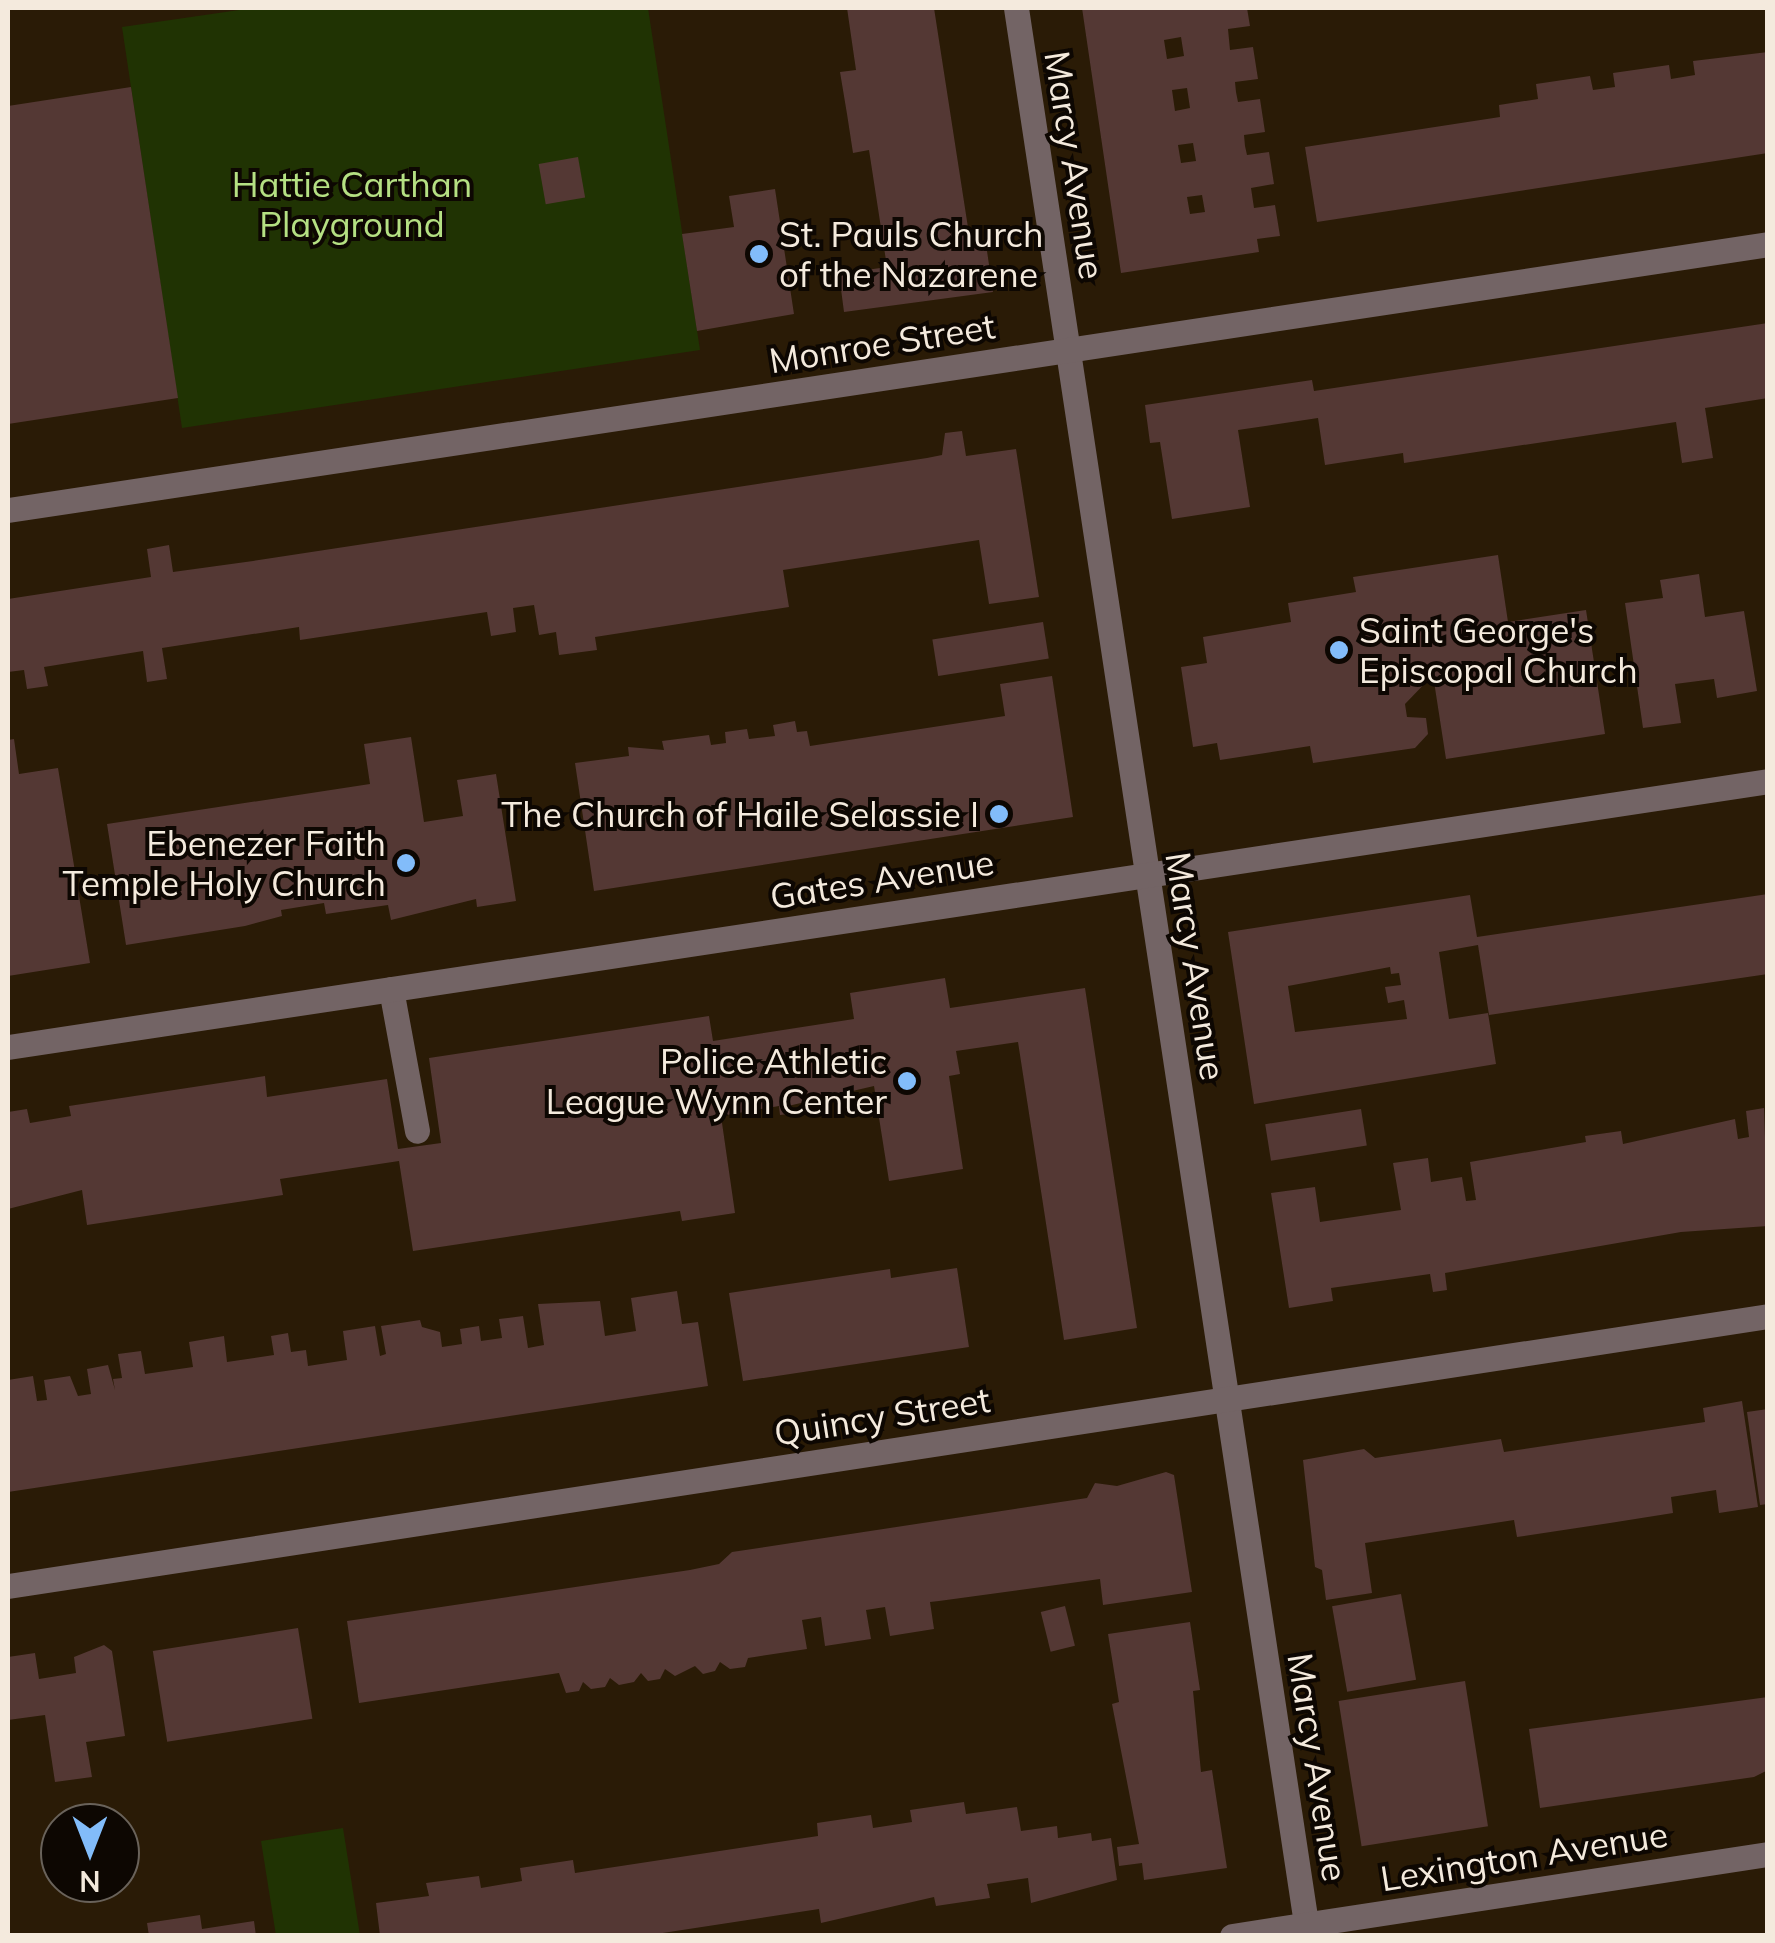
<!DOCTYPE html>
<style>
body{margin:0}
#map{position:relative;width:1775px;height:1943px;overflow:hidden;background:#2a1b06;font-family:Mulish,sans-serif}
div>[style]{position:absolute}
.green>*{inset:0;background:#203303;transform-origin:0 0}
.building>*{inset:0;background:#543834;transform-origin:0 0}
.minor>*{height:25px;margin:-12.5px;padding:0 12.5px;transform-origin:12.5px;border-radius:12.5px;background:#736465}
.dots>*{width:28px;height:28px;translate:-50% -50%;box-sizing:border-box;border:5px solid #0d0702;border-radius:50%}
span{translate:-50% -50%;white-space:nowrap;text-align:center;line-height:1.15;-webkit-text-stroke:8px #0d0702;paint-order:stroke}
.street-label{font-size:35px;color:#f4eadd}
.park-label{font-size:35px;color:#b5e083}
.poi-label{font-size:35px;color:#f4eadd}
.left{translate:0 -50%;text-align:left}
.right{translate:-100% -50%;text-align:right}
.frame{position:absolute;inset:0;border:10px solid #f4eadd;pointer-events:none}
.north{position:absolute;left:40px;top:1803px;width:100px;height:100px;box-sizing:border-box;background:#0d0702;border:2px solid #69625a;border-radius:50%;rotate:180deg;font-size:28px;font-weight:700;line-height:40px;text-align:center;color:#f4eadd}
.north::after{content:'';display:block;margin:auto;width:35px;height:45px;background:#82bcfa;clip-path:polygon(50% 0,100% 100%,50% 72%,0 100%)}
</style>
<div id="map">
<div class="green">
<div style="clip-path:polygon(253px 8px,648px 8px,700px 350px,182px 428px,122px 27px)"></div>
<div style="left:343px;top:1828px;width:108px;height:83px;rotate:81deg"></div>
</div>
<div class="building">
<div style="clip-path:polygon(847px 8px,934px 8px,969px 234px,980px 237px,987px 251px,993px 292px,844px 312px,839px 274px,887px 267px,869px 150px,853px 153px,847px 114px,840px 72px,856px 70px)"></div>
<div style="clip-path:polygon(evenodd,1082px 8px,1247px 8px,1250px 26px,1228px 29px,1230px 50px,1253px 47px,1258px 79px,1235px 82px,1236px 92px,1238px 102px,1260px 99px,1265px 132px,1244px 135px,1245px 146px,1247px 155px,1269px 152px,1274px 184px,1251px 188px,1254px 208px,1275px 205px,1280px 236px,1257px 239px,1259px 252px,1121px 273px,1082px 8px,1181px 37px,1184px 56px,1167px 59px,1164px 40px,1181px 37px,1082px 8px,1187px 88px,1190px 108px,1175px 111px,1172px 90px,1187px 88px,1082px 8px,1193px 143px,1196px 161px,1181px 163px,1178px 145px,1193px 143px,1082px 8px,1202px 195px,1205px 212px,1190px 214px,1187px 197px,1202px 195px)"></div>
<div style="clip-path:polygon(1768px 52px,1768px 153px,1317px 222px,1305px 147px,1500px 117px,1499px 105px,1538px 99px,1536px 84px,1590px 76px,1593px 90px,1615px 87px,1613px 73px,1669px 65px,1671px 79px,1695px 75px,1693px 61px)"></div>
<div style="clip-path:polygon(131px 87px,178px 398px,8px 424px,8px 106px)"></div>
<div style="left:578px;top:157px;width:41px;height:40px;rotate:80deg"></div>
<div style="clip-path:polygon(775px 189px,794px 314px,697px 331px,682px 234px,734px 227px,729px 196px)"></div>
<div style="clip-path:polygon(1768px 323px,1768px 398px,1705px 408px,1713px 458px,1682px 463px,1676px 422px,1404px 463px,1403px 453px,1325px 465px,1318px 418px,1238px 430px,1250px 507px,1172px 519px,1160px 442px,1150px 443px,1145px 405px,1312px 380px,1314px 391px)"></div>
<div style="clip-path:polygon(962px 431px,966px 456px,1016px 449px,1039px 597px,989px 604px,979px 540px,783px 570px,789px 607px,595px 637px,597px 650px,559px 655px,556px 632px,539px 635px,534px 605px,513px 608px,516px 632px,491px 636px,487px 612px,300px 640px,299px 627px,162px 648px,167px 679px,147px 682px,143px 651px,44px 667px,48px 686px,27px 689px,24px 670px,8px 672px,8px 599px,151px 577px,147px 549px,169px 545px,173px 572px,253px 561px,927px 458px,942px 455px,945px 433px)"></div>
<div style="clip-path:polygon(1498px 555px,1508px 622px,1586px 610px,1605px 734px,1446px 759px,1433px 675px,1405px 704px,1407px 717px,1426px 718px,1428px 734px,1415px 748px,1313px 763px,1310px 746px,1220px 760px,1217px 743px,1193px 747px,1181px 667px,1207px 663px,1203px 637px,1291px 622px,1288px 603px,1356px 592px,1353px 577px)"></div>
<div style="clip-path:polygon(1699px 574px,1705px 617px,1744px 611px,1757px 691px,1717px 698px,1714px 679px,1675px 684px,1681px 723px,1643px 728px,1625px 603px,1663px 598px,1660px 580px)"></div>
<div style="left:1043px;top:622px;width:37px;height:112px;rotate:81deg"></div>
<div style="clip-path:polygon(1052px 676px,1073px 817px,594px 891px,575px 763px,629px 756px,628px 747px,664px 750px,662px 741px,709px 735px,711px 745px,726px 743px,725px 732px,747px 729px,749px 739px,775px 736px,773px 725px,795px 721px,797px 732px,807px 731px,810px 746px,1005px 716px,1000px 684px)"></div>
<div style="clip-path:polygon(411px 737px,424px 822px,463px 816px,457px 780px,496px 774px,516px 901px,477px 907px,476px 899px,391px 920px,388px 905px,326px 914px,324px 903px,281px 910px,282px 916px,245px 926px,126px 945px,107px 824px,370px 784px,364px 744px)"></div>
<div style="clip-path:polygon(14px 739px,19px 774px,58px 768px,90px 963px,8px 976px,8px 740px)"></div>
<div style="clip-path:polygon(evenodd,1768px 894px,1768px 974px,1489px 1015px,1478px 945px,1439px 952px,1449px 1019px,1488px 1013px,1496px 1064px,1254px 1104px,1228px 932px,1470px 895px,1477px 937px,1768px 894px,1390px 967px,1391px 974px,1399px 973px,1401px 985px,1385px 987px,1388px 1003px,1404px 1000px,1407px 1019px,1295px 1032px,1288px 986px,1390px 967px)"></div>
<div style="clip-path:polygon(945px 978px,950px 1008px,1085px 988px,1137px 1328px,1064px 1340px,1018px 1042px,956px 1051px,960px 1074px,949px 1076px,963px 1169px,889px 1181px,874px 1086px,788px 1106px,789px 1114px,780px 1115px,779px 1106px,721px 1116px,735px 1213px,682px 1221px,680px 1211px,413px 1251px,399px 1161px,280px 1179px,283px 1195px,87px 1225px,82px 1190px,8px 1209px,8px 1112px,27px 1109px,30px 1123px,71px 1116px,69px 1106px,265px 1076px,267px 1097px,387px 1079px,398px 1149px,441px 1143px,429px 1058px,709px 1016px,713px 1041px,854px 1019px,850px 993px)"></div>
<div style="clip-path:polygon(1764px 1108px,1768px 1226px,1681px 1232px,1445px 1273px,1447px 1290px,1433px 1292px,1430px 1274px,1331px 1288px,1333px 1301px,1289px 1308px,1271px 1193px,1315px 1187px,1320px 1222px,1401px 1210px,1393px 1163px,1428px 1158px,1431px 1182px,1462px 1177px,1466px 1201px,1476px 1200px,1470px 1162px,1586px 1142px,1585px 1136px,1621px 1131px,1623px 1144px,1735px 1119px,1738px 1139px,1749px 1137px,1746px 1111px)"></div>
<div style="left:1361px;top:1109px;width:37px;height:97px;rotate:81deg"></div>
<div style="clip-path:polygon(957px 1268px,969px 1347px,743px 1381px,729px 1293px,890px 1269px,891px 1278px)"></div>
<div style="clip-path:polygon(677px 1291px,682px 1324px,698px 1322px,708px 1386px,8px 1492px,8px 1380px,33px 1376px,37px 1401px,47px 1400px,44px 1380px,70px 1376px,78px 1396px,91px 1394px,87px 1369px,108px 1365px,115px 1390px,113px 1379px,122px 1378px,118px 1354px,141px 1351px,145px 1374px,193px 1367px,189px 1342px,224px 1336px,227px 1362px,274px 1355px,271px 1336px,288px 1333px,291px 1352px,306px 1350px,308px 1366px,347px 1360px,343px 1331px,375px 1326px,380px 1356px,386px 1354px,381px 1326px,420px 1320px,422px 1327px,440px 1332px,442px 1347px,462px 1344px,460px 1329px,479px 1326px,481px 1341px,502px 1338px,499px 1319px,523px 1316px,528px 1348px,544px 1345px,538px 1304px,600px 1301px,605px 1336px,636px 1331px,631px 1298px)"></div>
<div style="clip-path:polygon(1742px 1401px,1758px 1507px,1719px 1513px,1716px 1490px,1671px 1497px,1673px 1513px,1610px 1523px,1517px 1537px,1514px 1520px,1365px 1543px,1372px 1593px,1326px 1600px,1322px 1570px,1315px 1567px,1303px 1460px,1364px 1449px,1375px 1458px,1501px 1439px,1504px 1452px,1705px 1422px,1703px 1408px)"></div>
<div style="clip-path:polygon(1768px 1409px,1768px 1504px,1760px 1505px,1747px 1412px)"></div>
<div style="clip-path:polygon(1166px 1472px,1174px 1475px,1192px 1592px,1103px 1605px,1100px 1579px,939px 1601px,930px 1602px,934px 1629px,890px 1636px,885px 1607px,866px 1610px,871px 1639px,825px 1646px,821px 1617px,802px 1620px,807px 1649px,748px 1658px,745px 1667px,730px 1669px,720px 1662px,715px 1671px,703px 1674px,695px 1666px,675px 1676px,665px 1669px,660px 1679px,648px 1681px,641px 1673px,634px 1682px,619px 1685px,610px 1678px,605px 1687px,591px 1689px,583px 1682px,579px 1691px,566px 1693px,559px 1673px,359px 1703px,347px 1621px,690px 1570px,719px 1564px,732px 1552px,1087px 1498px,1095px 1483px,1117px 1486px)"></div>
<div style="left:1401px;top:1594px;width:87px;height:70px;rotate:80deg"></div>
<div style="left:1065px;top:1606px;width:41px;height:25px;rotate:76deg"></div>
<div style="clip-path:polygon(1190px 1622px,1200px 1690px,1193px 1691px,1201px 1772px,1212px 1770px,1227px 1868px,1144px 1880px,1142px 1863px,1119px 1866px,1117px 1847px,1139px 1844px,1112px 1704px,1119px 1702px,1108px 1634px)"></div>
<div style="left:298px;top:1628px;width:92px;height:147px;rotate:81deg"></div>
<div style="clip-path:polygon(104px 1645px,112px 1651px,125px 1736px,86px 1742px,92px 1777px,55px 1782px,45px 1715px,8px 1720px,8px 1657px,35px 1653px,39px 1679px,76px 1673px,74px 1657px)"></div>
<div style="left:1465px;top:1681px;width:147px;height:128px;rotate:81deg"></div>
<div style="clip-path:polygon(1768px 1697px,1768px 1770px,1754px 1777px,1540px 1808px,1529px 1729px)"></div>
<div style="clip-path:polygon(964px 1802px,966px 1814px,1017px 1807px,1021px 1831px,1057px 1826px,1058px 1838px,1091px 1833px,1092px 1841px,1111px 1838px,1117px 1880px,1031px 1903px,1028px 1878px,987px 1884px,990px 1898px,936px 1906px,934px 1897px,821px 1923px,819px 1909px,643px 1936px,380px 1936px,376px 1903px,429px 1896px,426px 1883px,479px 1876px,481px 1888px,522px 1881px,520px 1868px,573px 1860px,575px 1873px,818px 1836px,817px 1823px,871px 1815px,873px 1828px,912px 1822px,910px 1810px)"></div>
<div style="clip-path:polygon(200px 1915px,202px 1929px,254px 1921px,256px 1936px,149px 1936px,147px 1923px)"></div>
</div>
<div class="minor">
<div style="left:1016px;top:8px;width:1950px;rotate:81.39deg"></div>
<div style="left:8px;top:510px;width:1780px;rotate:-8.59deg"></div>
<div style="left:391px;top:989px;width:144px;rotate:79.6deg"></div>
<div style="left:8px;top:1047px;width:1780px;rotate:-8.59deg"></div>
<div style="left:8px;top:1586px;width:1781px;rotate:-8.72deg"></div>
<div style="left:1232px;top:1936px;width:542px;rotate:-8.7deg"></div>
</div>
<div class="dots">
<div style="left:759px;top:254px;background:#82bcfa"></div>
<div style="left:1339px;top:650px;background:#82bcfa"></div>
<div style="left:999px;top:814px;background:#82bcfa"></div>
<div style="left:406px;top:863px;background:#82bcfa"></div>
<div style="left:907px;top:1081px;background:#82bcfa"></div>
</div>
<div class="street-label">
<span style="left:1075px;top:165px;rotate:81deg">Marcy Avenue</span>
<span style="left:882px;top:343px;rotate:-9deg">Monroe Street</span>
<span style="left:882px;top:879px;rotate:-9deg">Gates Avenue</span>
<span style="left:1196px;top:966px;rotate:81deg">Marcy Avenue</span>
<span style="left:882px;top:1416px;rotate:-9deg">Quincy Street</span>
<span style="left:1318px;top:1767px;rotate:81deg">Marcy Avenue</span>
<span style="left:1524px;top:1856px;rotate:-9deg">Lexington Avenue</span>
</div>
<div class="park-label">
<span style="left:352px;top:204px">Hattie Carthan<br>Playground</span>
</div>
<div class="poi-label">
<span class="left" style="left:779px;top:254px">St. Pauls Church<br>of the Nazarene</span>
<span class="left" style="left:1359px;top:650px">Saint George's<br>Episcopal Church</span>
<span class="right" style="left:979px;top:814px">The Church of Haile Selassie I</span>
<span class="right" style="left:386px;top:863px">Ebenezer Faith<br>Temple Holy Church</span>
<span class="right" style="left:887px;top:1081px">Police Athletic<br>League Wynn Center</span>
</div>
<div class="frame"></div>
<div class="north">N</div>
</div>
